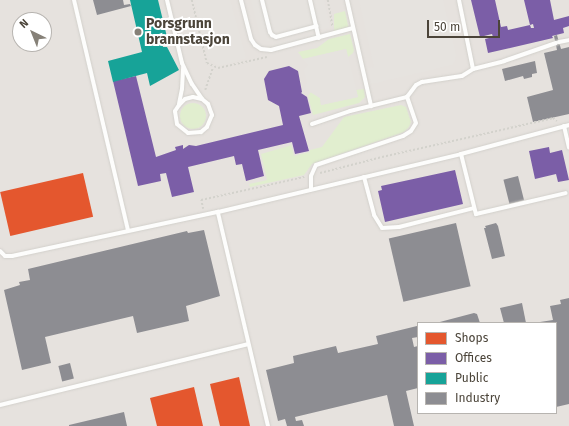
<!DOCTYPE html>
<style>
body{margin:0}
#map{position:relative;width:569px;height:426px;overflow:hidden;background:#f4f2ee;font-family:"Fira Sans",sans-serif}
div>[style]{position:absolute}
.industrial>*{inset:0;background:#e6e2de}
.green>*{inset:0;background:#e1eecf}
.round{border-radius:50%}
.parking>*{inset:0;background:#e6e3df}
.shops>*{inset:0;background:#e4572e;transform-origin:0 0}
.offices>*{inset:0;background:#7b5ea7}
.public>*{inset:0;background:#17a398}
.industry>*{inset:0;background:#8d8d92;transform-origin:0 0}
.path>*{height:1.5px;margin-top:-0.75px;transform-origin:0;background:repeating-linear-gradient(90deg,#d3d2cc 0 2px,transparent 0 4px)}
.roads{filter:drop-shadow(0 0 1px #d2d0cb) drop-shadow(0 0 1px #d2d0cb)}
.lane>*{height:4px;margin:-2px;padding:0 2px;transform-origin:2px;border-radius:2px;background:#fdfdfc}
.dots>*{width:11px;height:11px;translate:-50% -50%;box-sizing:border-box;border:2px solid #fff;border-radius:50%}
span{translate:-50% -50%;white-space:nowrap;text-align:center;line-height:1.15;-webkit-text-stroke:4px #fff;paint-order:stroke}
.poi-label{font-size:14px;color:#4b4439;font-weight:700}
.left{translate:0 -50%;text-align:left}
.legend{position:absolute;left:417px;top:322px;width:140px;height:92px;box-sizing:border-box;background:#fff;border:1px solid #b7b4b0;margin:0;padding:5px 7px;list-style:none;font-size:12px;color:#4b4439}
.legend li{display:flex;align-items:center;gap:8px;height:20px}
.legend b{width:20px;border:1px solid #b7b4b0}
.north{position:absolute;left:12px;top:12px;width:40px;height:40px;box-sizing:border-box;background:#fff;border:1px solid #b7b4b0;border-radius:50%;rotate:317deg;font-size:11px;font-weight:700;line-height:16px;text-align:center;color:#4b4439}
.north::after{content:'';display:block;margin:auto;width:14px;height:18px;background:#868178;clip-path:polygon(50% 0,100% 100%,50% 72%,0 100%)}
.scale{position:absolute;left:427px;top:20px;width:73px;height:18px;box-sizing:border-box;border:2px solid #4b4439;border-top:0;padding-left:5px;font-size:12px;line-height:14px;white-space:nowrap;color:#4b4439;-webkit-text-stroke:3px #fff;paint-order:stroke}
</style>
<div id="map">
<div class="industrial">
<div style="clip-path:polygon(evenodd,0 0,569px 0,569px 426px,0 426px,0 0,20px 20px,44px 20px,44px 44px,20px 44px,20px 20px,0 0,418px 323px,556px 323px,556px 413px,418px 413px,418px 323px)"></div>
</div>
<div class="green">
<div style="clip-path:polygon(345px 11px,349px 30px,334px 32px,334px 14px)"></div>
<div style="clip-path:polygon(350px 34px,354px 50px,353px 53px,348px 57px,346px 49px,303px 59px,298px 52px,317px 48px,329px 39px)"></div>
<div style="clip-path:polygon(364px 89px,365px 97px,359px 103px,313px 115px,308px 96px,311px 92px,320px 98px,321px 105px,358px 97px,356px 90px)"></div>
<div class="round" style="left:180px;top:103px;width:26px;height:26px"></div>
<div style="clip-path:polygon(401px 105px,406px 107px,411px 122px,409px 127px,404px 132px,312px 164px,304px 175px,250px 187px,249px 184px,267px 180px,261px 154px,289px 146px,291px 144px,294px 156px,310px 152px,310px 150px,322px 147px,344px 117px)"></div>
</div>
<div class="parking">
<div style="clip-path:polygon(195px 0,230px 0,246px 58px,219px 66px,208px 58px)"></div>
<div style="clip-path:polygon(251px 0,324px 0,330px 27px,271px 41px,261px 40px)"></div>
<div style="clip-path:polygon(359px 0,443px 0,456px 54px,455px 61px,452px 65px,371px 84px,367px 66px,369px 68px,374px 67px)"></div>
<div style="clip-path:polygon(314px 34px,315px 39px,273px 50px,272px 44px)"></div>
<div style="clip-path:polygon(346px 49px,358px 97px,321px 105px,320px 98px,305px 89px,307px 82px,304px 70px,308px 65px,303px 59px)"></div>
</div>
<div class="shops">
<div style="left:83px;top:173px;width:45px;height:85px;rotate:77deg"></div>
<div style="clip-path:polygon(239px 377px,250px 426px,220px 426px,210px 384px)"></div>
<div style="clip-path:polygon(194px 387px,203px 426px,157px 426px,150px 398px)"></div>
</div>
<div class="offices">
<div style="clip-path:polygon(471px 0,495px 0,501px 27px,507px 26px,508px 30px,530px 25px,531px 28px,534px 28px,533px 24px,530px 25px,524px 0,550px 0,554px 20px,569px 16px,569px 26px,563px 28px,564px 33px,552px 36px,553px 38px,488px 53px,485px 39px,493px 37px,492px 34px,480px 37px)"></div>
<div style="clip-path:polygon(289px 66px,298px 71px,302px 92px,301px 93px,307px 97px,311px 113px,299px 116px,309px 151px,295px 154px,292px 142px,258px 150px,264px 176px,246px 181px,242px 164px,236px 165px,234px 156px,188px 167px,194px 192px,172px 197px,166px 173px,160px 174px,161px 181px,138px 186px,113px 81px,136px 76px,156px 157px,176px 150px,175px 147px,183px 145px,183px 149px,189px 145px,196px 146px,283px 125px,279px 106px,268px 100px,264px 79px,269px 71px)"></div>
<div style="clip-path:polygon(549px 147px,550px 153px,562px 150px,569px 180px,558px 182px,556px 174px,535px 179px,529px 151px)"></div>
<div style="clip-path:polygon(455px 170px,463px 204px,385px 222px,378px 191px,382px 190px,381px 186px)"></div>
</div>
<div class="public">
<div style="clip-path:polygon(130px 0,158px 0,168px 41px,162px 42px,163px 47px,167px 47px,179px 70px,150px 86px,147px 73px,113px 82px,108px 61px,142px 52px)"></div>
</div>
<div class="industry">
<div style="clip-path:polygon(93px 0,123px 0,124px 5px,130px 4px,131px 6px,97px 15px)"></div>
<div style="clip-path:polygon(557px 35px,561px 49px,569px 47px,569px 114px,533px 122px,527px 97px,553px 90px,544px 53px,557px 50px,554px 36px)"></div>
<div style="clip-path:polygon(535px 61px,537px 73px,532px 74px,532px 77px,524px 79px,523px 76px,505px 81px,502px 69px)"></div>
<div style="left:518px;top:176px;width:25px;height:15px;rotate:76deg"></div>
<div style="left:456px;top:223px;width:65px;height:69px;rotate:77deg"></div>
<div style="clip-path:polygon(496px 223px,498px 226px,505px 256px,492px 259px,484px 228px,486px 228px,485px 226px)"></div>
<div style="clip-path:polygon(204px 230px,220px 296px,186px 306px,189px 321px,137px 333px,133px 316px,45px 337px,51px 363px,22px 370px,4px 290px,20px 285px,19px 282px,30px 280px,28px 269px,187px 231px,188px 233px)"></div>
<div style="clip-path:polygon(569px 298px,569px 404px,556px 407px,556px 323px,540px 322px,553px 320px,550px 306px,561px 304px,560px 300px)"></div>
<div style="clip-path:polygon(522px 303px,526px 323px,504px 323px,500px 308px)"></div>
<div style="clip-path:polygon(474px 313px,477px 314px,480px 323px,436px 323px)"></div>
<div style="clip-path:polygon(417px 326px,418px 337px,412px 338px,414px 347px,418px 346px,418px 388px,406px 391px,414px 426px,394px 426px,387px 395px,295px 417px,296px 421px,302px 420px,304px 426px,287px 426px,285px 419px,278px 421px,266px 370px,294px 363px,293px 356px,336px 346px,338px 353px,378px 344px,376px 336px)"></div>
<div style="left:70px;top:363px;width:16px;height:12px;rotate:76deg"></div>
<div style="clip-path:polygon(124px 412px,127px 426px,69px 426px,69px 425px)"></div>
</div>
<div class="path">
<div style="left:192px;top:0;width:65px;rotate:76.6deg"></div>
<div style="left:207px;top:63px;width:12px;rotate:24deg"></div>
<div style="left:218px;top:68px;width:50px;rotate:-12.7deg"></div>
<div style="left:328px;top:0;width:27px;rotate:80deg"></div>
<div style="left:205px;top:90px;width:24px;rotate:-71deg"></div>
<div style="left:320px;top:173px;width:64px;rotate:-14.5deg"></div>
<div style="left:382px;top:157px;width:175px;rotate:-12.8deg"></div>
<div style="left:553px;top:118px;width:5px;rotate:37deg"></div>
<div style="left:203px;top:209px;width:9px;rotate:-103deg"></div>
<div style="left:201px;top:200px;width:106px;rotate:-12.6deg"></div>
</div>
<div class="roads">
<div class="lane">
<div style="left:74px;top:0;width:236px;rotate:76.8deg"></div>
<div style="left:167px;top:0;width:65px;rotate:76.6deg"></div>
<div style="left:182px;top:63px;width:23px;rotate:65deg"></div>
<div style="left:192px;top:84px;width:18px;rotate:56deg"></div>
<div style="left:202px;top:99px;width:8px;rotate:40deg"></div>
<div style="left:208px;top:104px;width:12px;rotate:70deg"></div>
<div style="left:212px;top:115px;width:13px;rotate:113deg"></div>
<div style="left:207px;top:127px;width:8px;rotate:140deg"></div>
<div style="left:201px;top:132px;width:13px;rotate:176deg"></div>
<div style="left:188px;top:133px;width:14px;rotate:-141deg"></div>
<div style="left:177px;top:124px;width:13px;rotate:-99deg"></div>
<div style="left:175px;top:111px;width:7px;rotate:-56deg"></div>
<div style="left:179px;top:105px;width:8px;rotate:-45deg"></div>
<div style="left:185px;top:99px;width:8px;rotate:-14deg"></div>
<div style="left:193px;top:97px;width:9px;rotate:13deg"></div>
<div style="left:241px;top:0;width:40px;rotate:75.6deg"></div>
<div style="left:251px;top:39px;width:7px;rotate:56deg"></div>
<div style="left:255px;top:45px;width:7px;rotate:34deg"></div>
<div style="left:261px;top:49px;width:10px;rotate:6deg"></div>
<div style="left:271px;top:50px;width:85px;rotate:-15deg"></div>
<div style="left:262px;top:0;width:33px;rotate:76deg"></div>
<div style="left:270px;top:32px;width:4px;rotate:56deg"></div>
<div style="left:272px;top:35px;width:4px;rotate:27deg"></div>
<div style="left:276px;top:37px;width:42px;rotate:-15deg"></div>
<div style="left:310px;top:0;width:39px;rotate:77deg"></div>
<div style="left:347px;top:0;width:109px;rotate:77.2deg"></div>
<div style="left:559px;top:42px;width:10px;rotate:-11deg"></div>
<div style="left:473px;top:69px;width:32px;rotate:-14deg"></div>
<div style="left:504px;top:61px;width:55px;rotate:-19.1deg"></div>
<div style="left:179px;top:104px;width:15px;rotate:-79deg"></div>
<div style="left:182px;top:89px;width:22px;rotate:-87deg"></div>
<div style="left:312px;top:124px;width:40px;rotate:-18.9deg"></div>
<div style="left:350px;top:111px;width:59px;rotate:-13.8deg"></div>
<div style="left:407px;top:97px;width:15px;rotate:-53deg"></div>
<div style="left:416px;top:85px;width:7px;rotate:-27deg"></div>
<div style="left:422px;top:82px;width:40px;rotate:-8.5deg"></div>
<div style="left:462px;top:76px;width:13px;rotate:-32deg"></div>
<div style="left:473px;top:69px;width:70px;rotate:-101.5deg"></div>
<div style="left:564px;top:126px;width:22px;rotate:77deg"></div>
<div style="left:461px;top:154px;width:62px;rotate:76deg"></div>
<div style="left:476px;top:214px;width:92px;rotate:-13.1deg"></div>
<div style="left:364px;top:177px;width:39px;rotate:75deg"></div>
<div style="left:374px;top:215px;width:15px;rotate:58deg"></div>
<div style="left:382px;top:228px;width:17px;rotate:-3deg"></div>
<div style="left:399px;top:227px;width:77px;rotate:-14.2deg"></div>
<div style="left:311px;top:189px;width:13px;rotate:-90deg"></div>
<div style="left:311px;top:176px;width:12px;rotate:-66deg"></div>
<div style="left:316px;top:165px;width:92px;rotate:-18.4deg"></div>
<div style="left:403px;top:136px;width:9px;rotate:-32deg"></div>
<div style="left:411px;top:131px;width:9px;rotate:-58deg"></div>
<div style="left:416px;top:123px;width:28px;rotate:-109deg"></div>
<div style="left:0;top:251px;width:7px;rotate:45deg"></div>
<div style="left:5px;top:256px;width:7px"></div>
<div style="left:12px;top:256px;width:211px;rotate:-12.1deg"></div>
<div style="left:0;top:405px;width:255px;rotate:-13.8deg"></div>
<div style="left:268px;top:426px;width:220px;rotate:-103.2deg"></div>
<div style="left:218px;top:212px;width:250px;rotate:-13.4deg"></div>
<div style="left:461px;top:154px;width:112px;rotate:-15deg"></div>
</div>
</div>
<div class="dots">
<div style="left:138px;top:32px;background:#868178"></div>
</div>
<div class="poi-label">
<span class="left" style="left:146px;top:32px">Porsgrunn<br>brannstasjon</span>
</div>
<ul class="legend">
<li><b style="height:11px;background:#e4572e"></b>Shops</li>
<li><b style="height:11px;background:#7b5ea7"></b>Offices</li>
<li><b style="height:11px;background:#17a398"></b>Public</li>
<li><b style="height:11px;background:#8d8d92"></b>Industry</li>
</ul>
<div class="north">N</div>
<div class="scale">50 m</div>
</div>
